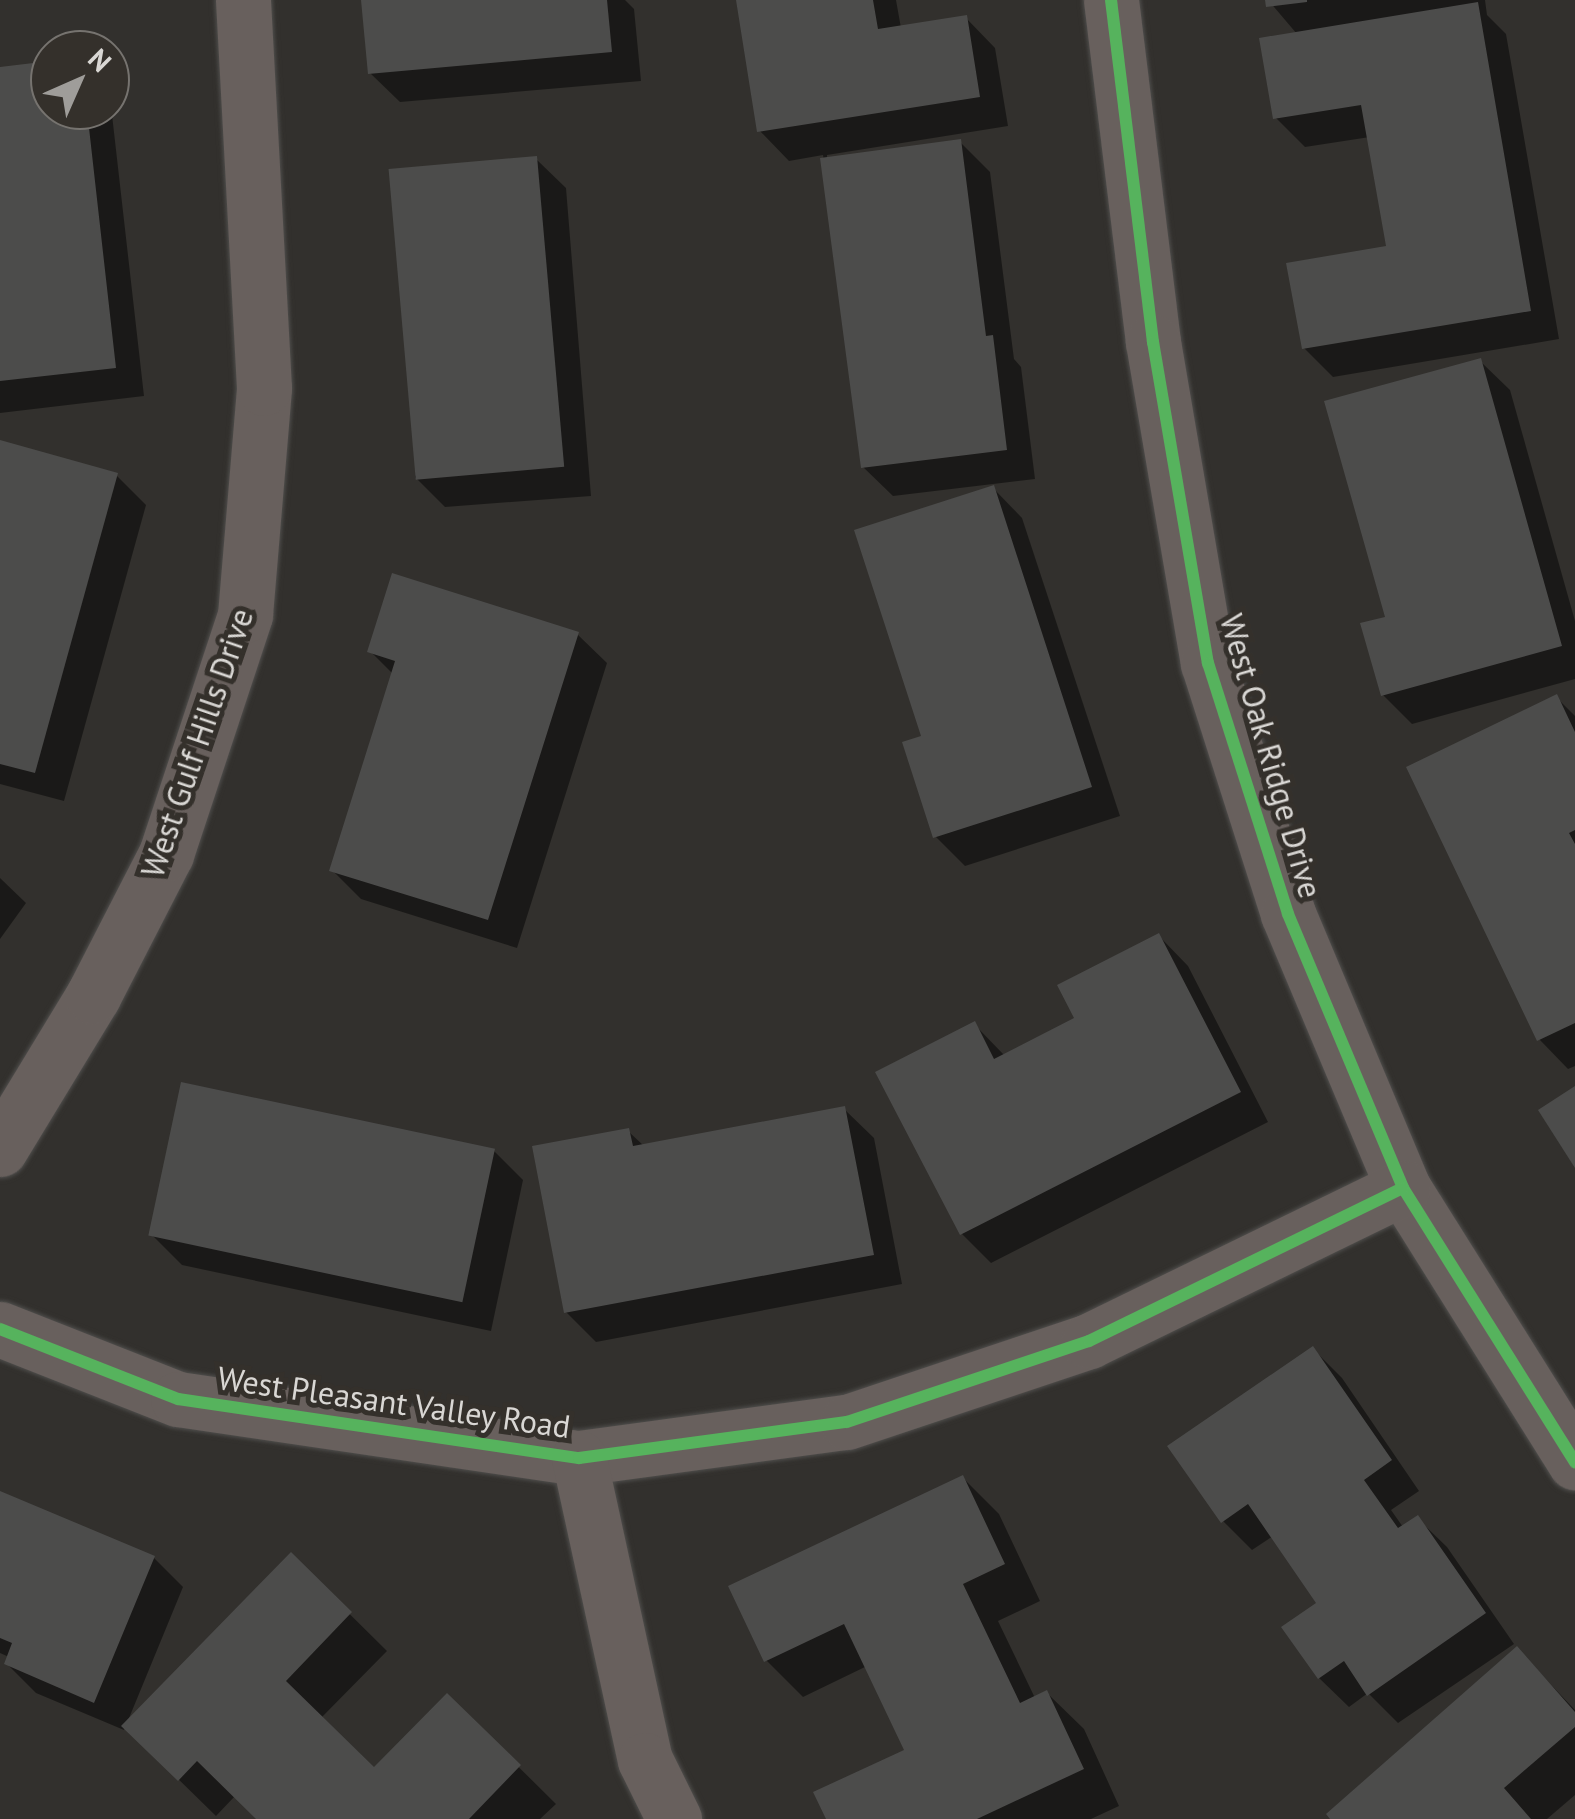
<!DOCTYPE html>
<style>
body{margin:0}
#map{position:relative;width:1575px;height:1819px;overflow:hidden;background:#32302d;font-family:"PT Sans",sans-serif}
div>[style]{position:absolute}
.shadow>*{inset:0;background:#0007}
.building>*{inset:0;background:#4c4c4b;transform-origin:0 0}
.roads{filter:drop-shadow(0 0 2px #4f4e4c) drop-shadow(0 0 2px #4f4e4c)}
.minor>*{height:55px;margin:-27.5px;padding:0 27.5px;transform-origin:27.5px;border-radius:27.5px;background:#68605d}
.cycleway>*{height:12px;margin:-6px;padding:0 6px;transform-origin:6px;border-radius:6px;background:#56b35d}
span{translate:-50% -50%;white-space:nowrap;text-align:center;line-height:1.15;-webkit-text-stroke:10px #34302b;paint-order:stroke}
.street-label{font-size:32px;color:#d9d7d4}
.north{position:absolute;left:30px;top:30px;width:100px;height:100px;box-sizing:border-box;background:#34302b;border:2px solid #76736f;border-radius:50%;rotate:45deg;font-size:28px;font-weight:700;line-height:40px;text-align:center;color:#d9d7d4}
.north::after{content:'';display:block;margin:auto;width:35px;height:45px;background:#9f9d9a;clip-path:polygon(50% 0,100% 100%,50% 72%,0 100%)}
</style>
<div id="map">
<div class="shadow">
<div style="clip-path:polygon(380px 0,625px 0,634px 9px,641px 81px,400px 102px,370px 73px)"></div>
<div style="clip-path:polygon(738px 0,896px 0,901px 28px,966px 18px,995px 48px,1008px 126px,827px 155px,827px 159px,960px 142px,990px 172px,1014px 359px,1021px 367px,1035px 479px,893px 496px,863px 467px,823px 155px,789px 161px,760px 131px)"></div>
<div style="clip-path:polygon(1268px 0,1485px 0,1487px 15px,1506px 34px,1559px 339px,1333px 377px,1304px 348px,1389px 248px,1370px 137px,1305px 147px,1276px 118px,1297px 34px)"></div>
<div style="clip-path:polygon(50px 64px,50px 110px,110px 110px,110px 97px,144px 396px,0 413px,0 69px)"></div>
<div style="clip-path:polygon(536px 159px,566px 188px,591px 496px,445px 507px,415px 477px)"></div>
<div style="clip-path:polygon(1480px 361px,1510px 390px,1575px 621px,1575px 679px,1412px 724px,1383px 695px,1388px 618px)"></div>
<div style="clip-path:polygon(0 442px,116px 475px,146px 505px,64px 801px,0 784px)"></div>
<div style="clip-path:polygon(993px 488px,1022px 518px,1120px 816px,965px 866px,935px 836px)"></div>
<div style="clip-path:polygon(577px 634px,607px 663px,517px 948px,361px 899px,332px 870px,393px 674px,370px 651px)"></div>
<div style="clip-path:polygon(1557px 698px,1575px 716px,1575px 1066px,1568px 1069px,1539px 1039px)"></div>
<div style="clip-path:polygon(0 878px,26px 903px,0 939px)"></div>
<div style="clip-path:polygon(1159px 936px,1188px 966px,1268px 1122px,991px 1263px,962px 1234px,974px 1024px,1005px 1056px,1077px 1019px)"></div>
<div style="clip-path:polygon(844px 1109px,874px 1138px,902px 1284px,596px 1342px,566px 1312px,628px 1131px,644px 1146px)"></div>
<div style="clip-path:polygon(493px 1150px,523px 1180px,491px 1331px,182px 1265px,152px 1235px)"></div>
<div style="clip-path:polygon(1313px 1349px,1342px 1378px,1419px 1491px,1391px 1510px,1403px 1527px,1417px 1518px,1447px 1547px,1514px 1644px,1398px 1723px,1368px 1693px,1349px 1707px,1319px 1678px,1320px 1603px,1273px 1536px,1252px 1550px,1223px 1521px)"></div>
<div style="clip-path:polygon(963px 1478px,999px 1514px,1040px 1601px,998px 1621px,1035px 1698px,1047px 1693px,1084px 1729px,1119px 1806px,1091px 1819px,828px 1819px,908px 1751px,867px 1666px,803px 1697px,766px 1660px)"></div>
<div style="clip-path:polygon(0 1494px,154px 1558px,183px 1587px,127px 1723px,291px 1556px,387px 1651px,321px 1718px,374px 1770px,447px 1696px,556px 1804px,540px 1819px,259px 1819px,235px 1796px,216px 1816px,125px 1727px,124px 1730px,36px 1693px,7px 1664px,9px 1657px,0 1653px)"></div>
<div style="clip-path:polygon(1517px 1649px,1575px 1710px,1575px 1795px,1547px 1819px,1334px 1819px)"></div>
</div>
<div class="building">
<div style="clip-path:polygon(361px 0,607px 0,612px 52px,368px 74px)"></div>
<div style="clip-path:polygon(736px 0,873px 0,878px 29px,967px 15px,980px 97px,757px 132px)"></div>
<div style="clip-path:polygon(1265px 0,1307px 0,1307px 2px,1266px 7px)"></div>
<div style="clip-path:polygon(1478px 2px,1531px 311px,1302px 349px,1286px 263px,1386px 246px,1361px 105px,1273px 119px,1259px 38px)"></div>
<div style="clip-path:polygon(50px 61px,50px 110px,87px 110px,116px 368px,0 381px,0 67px)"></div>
<div style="clip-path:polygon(961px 139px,986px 336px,993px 335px,1007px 450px,861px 468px,820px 158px)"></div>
<div style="left:537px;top:156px;width:312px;height:149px;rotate:85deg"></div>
<div style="clip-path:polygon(1481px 358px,1562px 646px,1381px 696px,1360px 623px,1385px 617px,1324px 401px)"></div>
<div style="clip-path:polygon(0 440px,118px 473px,35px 773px,0 764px)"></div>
<div style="clip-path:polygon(994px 485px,1092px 787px,933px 838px,902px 742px,921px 736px,854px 530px)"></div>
<div style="clip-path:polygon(392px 573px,579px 632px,488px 920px,329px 871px,395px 661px,367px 652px)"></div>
<div style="clip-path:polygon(1557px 694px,1575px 732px,1575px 830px,1569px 833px,1575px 844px,1575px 1023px,1537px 1041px,1406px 767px)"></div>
<div style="clip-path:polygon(1159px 933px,1241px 1092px,960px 1235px,875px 1072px,975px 1021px,994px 1059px,1074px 1018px,1057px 985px)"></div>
<div style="left:181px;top:1082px;width:321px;height:157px;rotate:12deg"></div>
<div style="clip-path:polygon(1575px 1086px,1575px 1168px,1538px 1110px)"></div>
<div style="clip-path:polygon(845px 1106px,874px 1255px,564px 1313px,532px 1146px,629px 1128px,633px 1146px)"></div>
<div style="clip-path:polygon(1313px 1346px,1392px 1460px,1364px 1480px,1398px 1528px,1418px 1515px,1486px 1613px,1367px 1696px,1344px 1661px,1318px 1679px,1281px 1627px,1316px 1603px,1248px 1504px,1221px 1523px,1167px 1446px)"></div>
<div style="clip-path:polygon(963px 1475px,1005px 1564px,963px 1584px,1020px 1703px,1047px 1690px,1084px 1769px,977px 1819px,826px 1819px,813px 1792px,904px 1750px,844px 1624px,764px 1662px,728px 1586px)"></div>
<div style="clip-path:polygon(0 1491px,155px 1556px,94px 1703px,4px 1664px,12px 1643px,0 1638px)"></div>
<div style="clip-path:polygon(291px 1552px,352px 1612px,286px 1681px,374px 1767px,447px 1693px,521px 1765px,469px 1819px,256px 1819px,197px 1761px,178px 1781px,121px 1726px)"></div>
<div style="clip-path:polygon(1517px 1646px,1575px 1712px,1575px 1727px,1504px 1788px,1531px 1819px,1330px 1819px,1326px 1814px)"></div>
</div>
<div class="roads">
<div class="minor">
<div style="left:1111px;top:0;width:345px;rotate:83deg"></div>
<div style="left:1153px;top:342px;width:326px;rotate:80.3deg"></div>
<div style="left:1208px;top:663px;width:263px;rotate:72.3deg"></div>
<div style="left:1288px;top:914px;width:297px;rotate:67.2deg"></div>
<div style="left:1403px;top:1188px;width:324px;rotate:57.9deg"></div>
<div style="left:0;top:1149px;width:179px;rotate:-58.7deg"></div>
<div style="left:93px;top:996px;width:160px;rotate:-62.8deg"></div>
<div style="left:166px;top:854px;width:252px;rotate:-71.7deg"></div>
<div style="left:245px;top:615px;width:228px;rotate:-85.2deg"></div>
<div style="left:264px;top:388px;width:389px;rotate:-93.1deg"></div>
<div style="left:0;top:1329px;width:191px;rotate:21.5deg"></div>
<div style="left:178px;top:1399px;width:405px;rotate:8.4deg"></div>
<div style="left:579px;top:1458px;width:270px;rotate:-7.7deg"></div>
<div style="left:847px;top:1422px;width:255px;rotate:-18.5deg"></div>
<div style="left:1089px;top:1341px;width:349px;rotate:-26deg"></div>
<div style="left:579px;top:1458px;width:309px;rotate:77.7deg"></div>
<div style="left:645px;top:1760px;width:66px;rotate:63.8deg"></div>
</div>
</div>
<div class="cycleway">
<div style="left:1111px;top:0;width:345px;rotate:83deg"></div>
<div style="left:1153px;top:342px;width:326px;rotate:80.3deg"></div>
<div style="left:1208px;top:663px;width:263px;rotate:72.3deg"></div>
<div style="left:1288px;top:914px;width:297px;rotate:67.2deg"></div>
<div style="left:1403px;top:1188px;width:324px;rotate:57.9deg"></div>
<div style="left:0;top:1329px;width:191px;rotate:21.5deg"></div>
<div style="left:178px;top:1399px;width:405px;rotate:8.4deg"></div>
<div style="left:579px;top:1458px;width:270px;rotate:-7.7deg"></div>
<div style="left:847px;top:1422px;width:255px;rotate:-18.5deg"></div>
<div style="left:1089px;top:1341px;width:349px;rotate:-26deg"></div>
</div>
<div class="street-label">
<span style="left:197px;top:743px;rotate:-71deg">West Gulf Hills Drive</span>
<span style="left:1271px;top:756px;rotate:74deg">West Oak Ridge Drive</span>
<span style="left:394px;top:1402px;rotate:8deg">West Pleasant Valley Road</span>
</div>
<div class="north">N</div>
</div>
